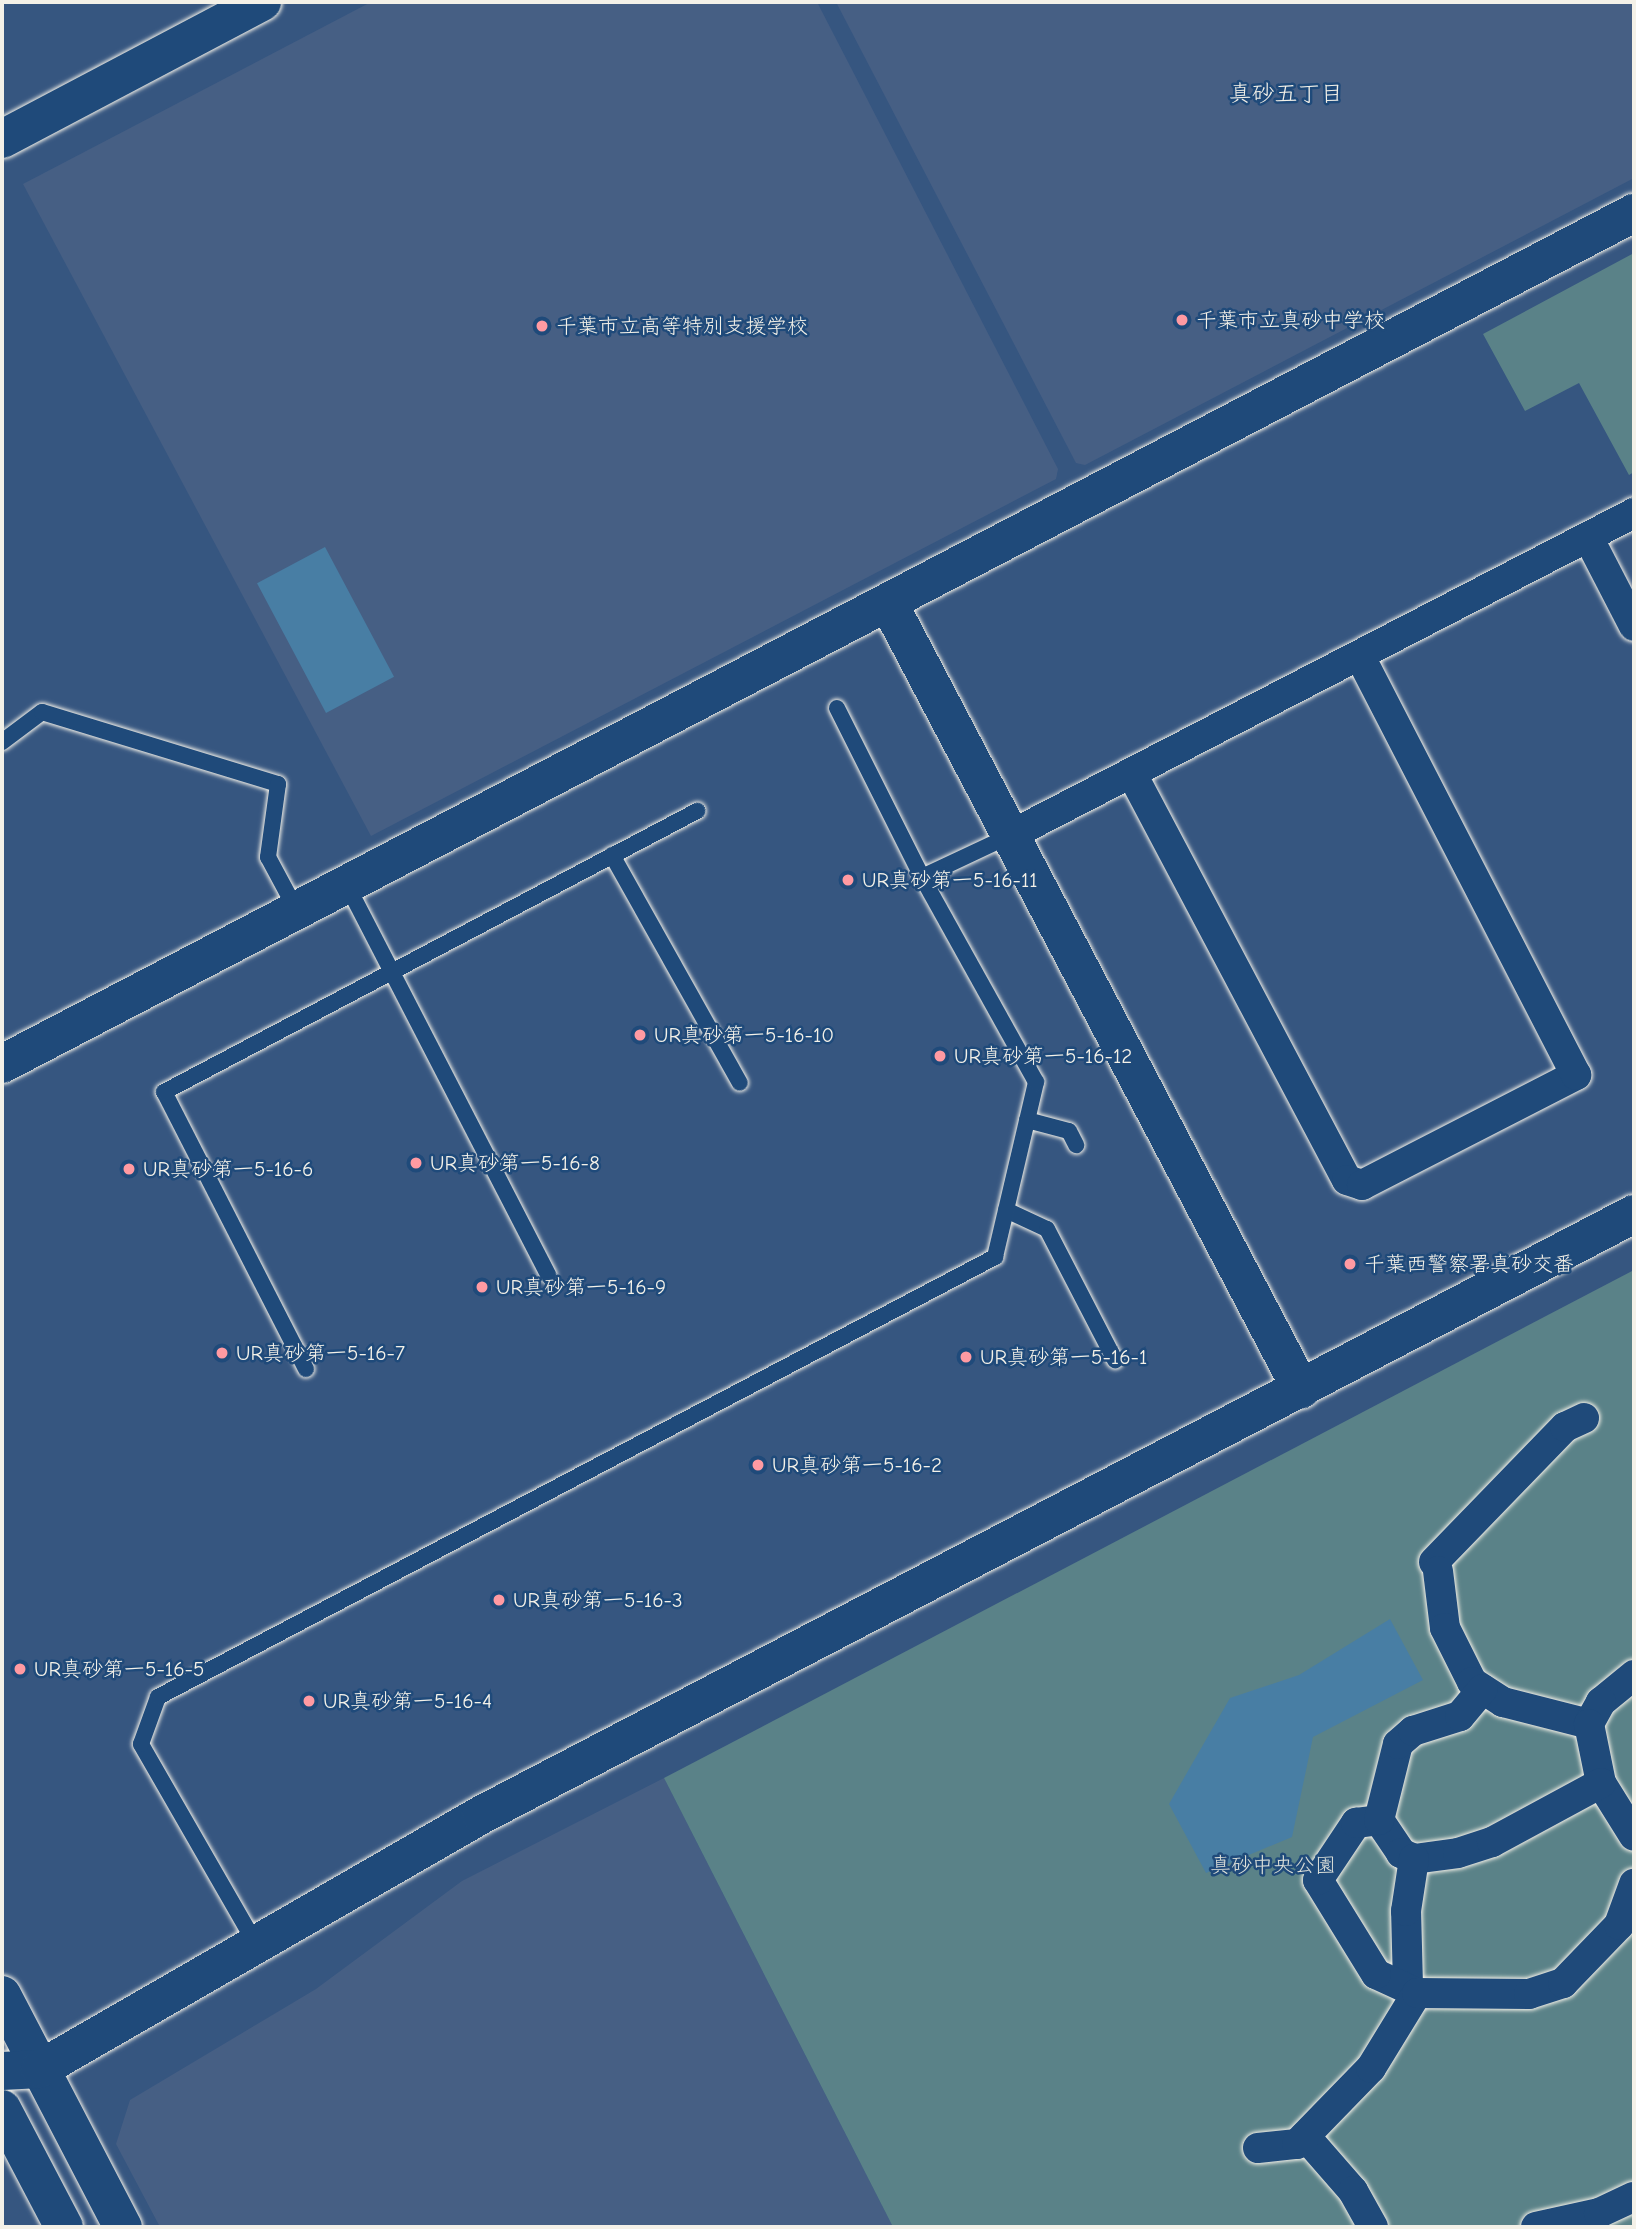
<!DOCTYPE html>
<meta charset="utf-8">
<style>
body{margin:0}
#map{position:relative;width:1636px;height:2229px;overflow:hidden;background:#365680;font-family:"Comic Neue","Klee One",sans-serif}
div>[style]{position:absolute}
.built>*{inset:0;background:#465f84}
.green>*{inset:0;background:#5a8288}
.water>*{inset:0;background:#487ea4;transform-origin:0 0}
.roads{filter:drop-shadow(0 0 2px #f4f1e8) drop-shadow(0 0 2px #f4f1e8)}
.lane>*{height:16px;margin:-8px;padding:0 8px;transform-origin:8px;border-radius:8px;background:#1f4a7a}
.street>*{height:30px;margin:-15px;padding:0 15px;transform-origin:15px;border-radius:15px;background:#1f4a7a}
.secondary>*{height:38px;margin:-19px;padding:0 19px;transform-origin:19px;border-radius:19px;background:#1f4a7a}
.dots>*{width:19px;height:19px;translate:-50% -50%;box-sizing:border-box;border:4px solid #1f4a7a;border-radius:50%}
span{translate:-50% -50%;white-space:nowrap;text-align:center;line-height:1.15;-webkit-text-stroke:5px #1f4a7a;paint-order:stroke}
.poi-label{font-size:21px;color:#f4f1e8}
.left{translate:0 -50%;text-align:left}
.park-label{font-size:21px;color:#dde0da}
.neighbourhood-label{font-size:23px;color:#f4f1e8}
.frame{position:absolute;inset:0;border:4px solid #f4f1e8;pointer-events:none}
</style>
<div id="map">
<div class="built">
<div style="clip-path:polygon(371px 2px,817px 2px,1058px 469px,1056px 479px,371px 836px,23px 184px)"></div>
<div style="clip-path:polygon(836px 2px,1634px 2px,1634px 178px,1085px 465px,1076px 463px)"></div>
<div style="clip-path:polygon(664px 1778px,893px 2227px,160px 2227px,116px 2144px,130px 2100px,316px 1989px,462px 1881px)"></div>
</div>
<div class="green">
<div style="clip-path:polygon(1634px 253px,1634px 472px,1629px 475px,1579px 383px,1525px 411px,1483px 334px)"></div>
<div style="clip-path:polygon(1634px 1270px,1634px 2227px,893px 2227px,664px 1778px)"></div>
</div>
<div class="water">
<div style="left:325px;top:547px;width:147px;height:77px;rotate:62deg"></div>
<div style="clip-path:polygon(1390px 1619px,1423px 1680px,1313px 1737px,1292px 1837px,1206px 1873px,1169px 1804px,1230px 1698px,1299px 1675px)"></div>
</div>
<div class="roads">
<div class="lane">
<div style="left:837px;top:708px;width:189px;rotate:63.3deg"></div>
<div style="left:922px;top:877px;width:96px;rotate:-25.2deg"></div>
<div style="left:2px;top:742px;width:50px;rotate:-36.9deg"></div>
<div style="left:42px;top:712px;width:247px;rotate:17deg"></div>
<div style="left:278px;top:784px;width:74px;rotate:97.8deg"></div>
<div style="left:268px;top:857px;width:61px;rotate:61.8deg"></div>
<div style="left:612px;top:855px;width:261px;rotate:60.7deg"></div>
<div style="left:347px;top:885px;width:439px;rotate:62.7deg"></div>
<div style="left:1027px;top:1120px;width:43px;rotate:14.7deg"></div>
<div style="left:1069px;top:1131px;width:16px;rotate:63deg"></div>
<div style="left:1006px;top:1210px;width:45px;rotate:24.9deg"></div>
<div style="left:1047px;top:1229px;width:148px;rotate:62.6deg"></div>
<div style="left:306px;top:1369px;width:311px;rotate:-117.1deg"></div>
<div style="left:164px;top:1092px;width:603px;rotate:-27.8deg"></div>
<div style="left:257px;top:1946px;width:233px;rotate:-119.9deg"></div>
<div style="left:141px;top:1744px;width:50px;rotate:-70.1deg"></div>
<div style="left:158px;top:1697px;width:946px;rotate:-27.73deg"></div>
<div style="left:995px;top:1257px;width:180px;rotate:-76.8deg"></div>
<div style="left:1036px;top:1082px;width:235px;rotate:-119.1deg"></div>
</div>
<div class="street">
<div style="left:1588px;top:537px;width:100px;rotate:62.7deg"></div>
<div style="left:1132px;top:774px;width:459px;rotate:62.1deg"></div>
<div style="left:1347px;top:1180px;width:16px;rotate:18deg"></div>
<div style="left:1362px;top:1185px;width:241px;rotate:-27.2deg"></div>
<div style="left:1576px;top:1075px;width:471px;rotate:-117.3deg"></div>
<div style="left:1009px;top:836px;width:704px;rotate:-27.33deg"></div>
<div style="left:1434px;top:1562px;width:188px;rotate:-45.9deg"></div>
<div style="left:1565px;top:1427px;width:21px;rotate:-25deg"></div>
<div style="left:1438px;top:1571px;width:57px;rotate:83deg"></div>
<div style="left:1445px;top:1628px;width:60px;rotate:63.4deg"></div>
<div style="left:1472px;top:1682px;width:37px;rotate:33deg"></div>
<div style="left:1503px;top:1702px;width:89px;rotate:14.3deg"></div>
<div style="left:1634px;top:1675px;width:43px;rotate:140.7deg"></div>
<div style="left:1601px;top:1702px;width:25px;rotate:119deg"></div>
<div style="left:1589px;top:1724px;width:60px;rotate:78.5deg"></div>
<div style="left:1601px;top:1783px;width:62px;rotate:58.1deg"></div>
<div style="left:1379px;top:1820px;width:40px;rotate:56deg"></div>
<div style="left:1401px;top:1853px;width:14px;rotate:25deg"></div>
<div style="left:1414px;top:1859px;width:44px;rotate:-7.8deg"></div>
<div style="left:1458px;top:1853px;width:36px;rotate:-18deg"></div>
<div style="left:1492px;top:1842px;width:124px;rotate:-28.4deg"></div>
<div style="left:1408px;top:1985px;width:74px;rotate:-91.5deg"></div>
<div style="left:1406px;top:1911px;width:53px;rotate:-81.3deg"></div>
<div style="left:1417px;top:1993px;width:45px;rotate:-155.1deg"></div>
<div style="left:1376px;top:1974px;width:110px;rotate:-121.7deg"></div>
<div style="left:1318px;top:1880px;width:69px;rotate:-56.3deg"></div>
<div style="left:1356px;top:1823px;width:23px;rotate:-7deg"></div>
<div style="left:1379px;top:1820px;width:78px;rotate:-76deg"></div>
<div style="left:1398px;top:1744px;width:20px;rotate:-41deg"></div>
<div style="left:1413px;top:1731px;width:49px;rotate:-17.7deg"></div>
<div style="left:1460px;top:1716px;width:35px;rotate:-50deg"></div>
<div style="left:1305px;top:2136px;width:73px;rotate:48.9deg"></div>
<div style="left:1353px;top:2191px;width:41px;rotate:60.9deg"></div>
<div style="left:1258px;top:2148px;width:39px;rotate:-6deg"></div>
<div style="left:1297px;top:2144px;width:106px;rotate:-45.8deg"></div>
<div style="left:1371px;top:2068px;width:88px;rotate:-58.5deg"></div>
<div style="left:1417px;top:1993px;width:112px;rotate:0.5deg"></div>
<div style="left:1529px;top:1994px;width:36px;rotate:-18deg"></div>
<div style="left:1563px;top:1983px;width:81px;rotate:-46deg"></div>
<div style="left:1619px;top:1925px;width:44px;rotate:-69.9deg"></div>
<div style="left:1536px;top:2227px;width:65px;rotate:-12.5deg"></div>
<div style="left:1599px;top:2213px;width:38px;rotate:-25deg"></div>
</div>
<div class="secondary">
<div style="left:2px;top:139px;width:294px;rotate:-27.8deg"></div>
<div style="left:889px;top:604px;width:887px;rotate:62.31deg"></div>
<div style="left:2px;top:1064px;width:1841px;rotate:-27.54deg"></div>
<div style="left:2px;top:1995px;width:262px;rotate:62.5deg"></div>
<div style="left:2px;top:2071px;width:38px;rotate:-3deg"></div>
<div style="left:40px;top:2069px;width:509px;rotate:-29.94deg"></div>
<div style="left:481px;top:1815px;width:1300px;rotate:-27.53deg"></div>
<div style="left:2px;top:2109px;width:133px;rotate:62.3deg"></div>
</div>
</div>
<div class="dots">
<div style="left:1182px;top:320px;background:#ff9aa2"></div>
<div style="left:542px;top:326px;background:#ff9aa2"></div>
<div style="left:848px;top:880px;background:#ff9aa2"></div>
<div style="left:640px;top:1035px;background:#ff9aa2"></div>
<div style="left:940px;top:1056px;background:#ff9aa2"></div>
<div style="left:416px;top:1163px;background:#ff9aa2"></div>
<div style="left:129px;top:1169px;background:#ff9aa2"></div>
<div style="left:1350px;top:1264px;background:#ff9aa2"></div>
<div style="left:482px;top:1287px;background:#ff9aa2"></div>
<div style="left:222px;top:1353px;background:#ff9aa2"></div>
<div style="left:966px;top:1357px;background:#ff9aa2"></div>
<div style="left:758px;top:1465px;background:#ff9aa2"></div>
<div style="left:499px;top:1600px;background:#ff9aa2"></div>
<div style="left:20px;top:1669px;background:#ff9aa2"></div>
<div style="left:309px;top:1701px;background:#ff9aa2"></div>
</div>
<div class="poi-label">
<span class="left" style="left:1196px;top:320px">千葉市立真砂中学校</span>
<span class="left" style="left:556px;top:326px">千葉市立高等特別支援学校</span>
<span class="left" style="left:862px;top:880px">UR真砂第一5-16-11</span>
<span class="left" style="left:654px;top:1035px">UR真砂第一5-16-10</span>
<span class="left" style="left:954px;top:1056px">UR真砂第一5-16-12</span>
<span class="left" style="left:430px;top:1163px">UR真砂第一5-16-8</span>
<span class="left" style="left:143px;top:1169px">UR真砂第一5-16-6</span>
<span class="left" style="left:1364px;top:1264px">千葉西警察署真砂交番</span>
<span class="left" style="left:496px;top:1287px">UR真砂第一5-16-9</span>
<span class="left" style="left:236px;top:1353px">UR真砂第一5-16-7</span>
<span class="left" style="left:980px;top:1357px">UR真砂第一5-16-1</span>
<span class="left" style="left:772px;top:1465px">UR真砂第一5-16-2</span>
<span class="left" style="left:513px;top:1600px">UR真砂第一5-16-3</span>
<span class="left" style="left:34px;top:1669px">UR真砂第一5-16-5</span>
<span class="left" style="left:323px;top:1701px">UR真砂第一5-16-4</span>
</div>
<div class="park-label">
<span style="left:1273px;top:1865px">真砂中央公園</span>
</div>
<div class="neighbourhood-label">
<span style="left:1286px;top:94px">真砂五丁目</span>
</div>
<div class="frame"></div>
</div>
